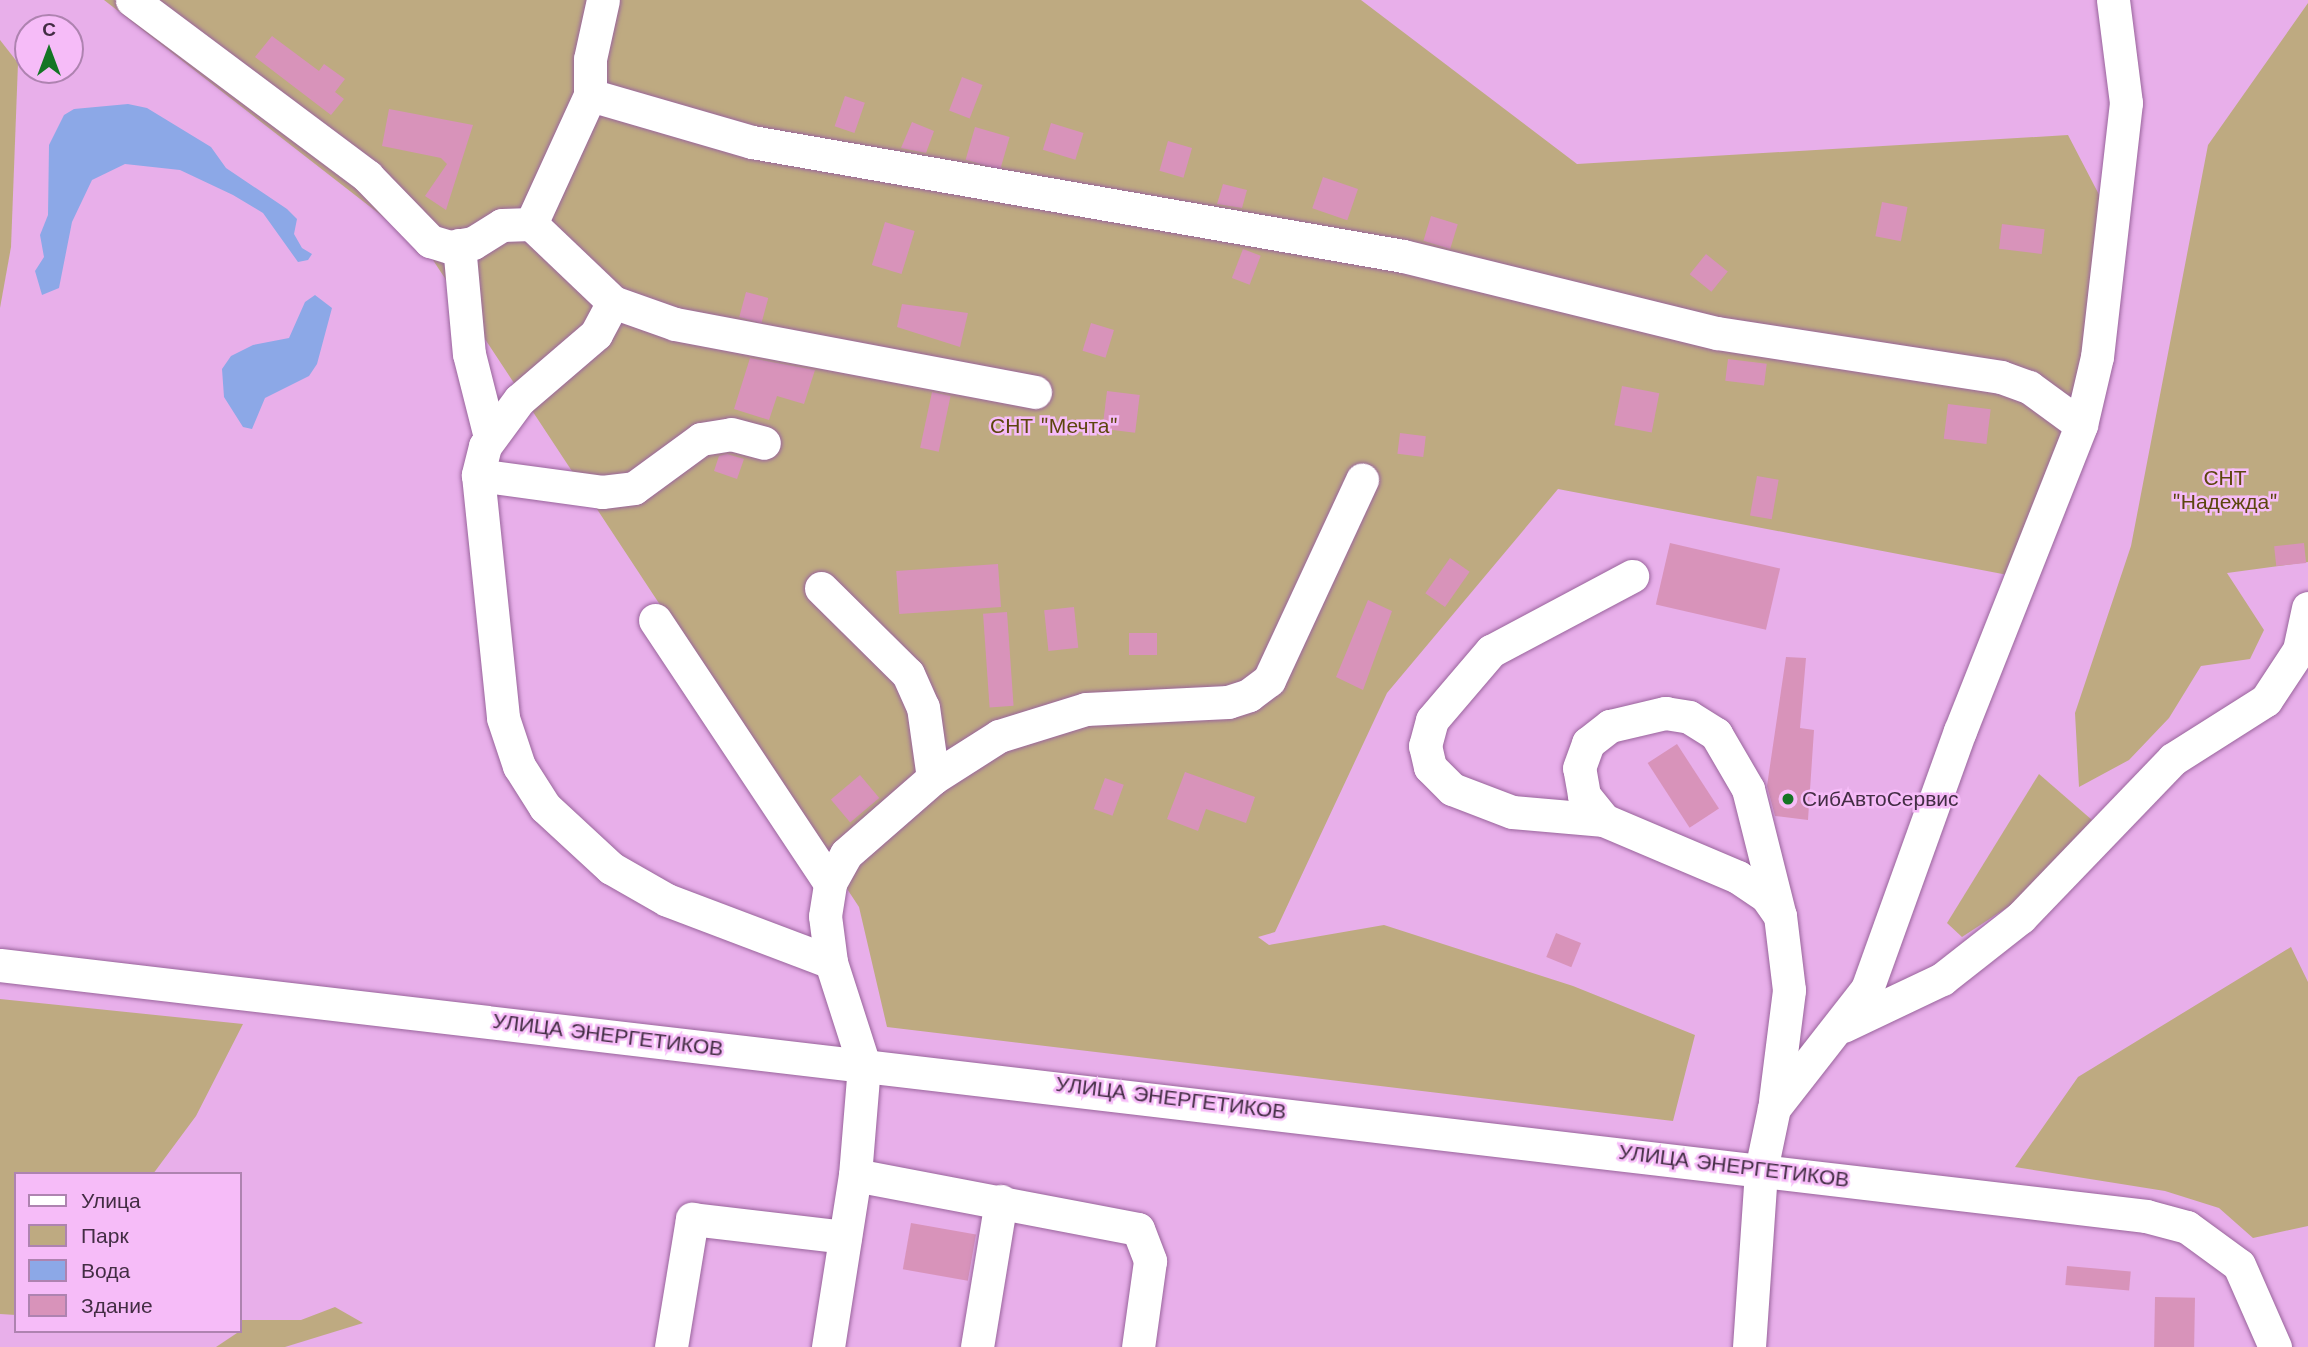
<!DOCTYPE html>
<meta charset="utf-8">
<style>
body{margin:0}
#map{position:relative;width:2308px;height:1347px;overflow:hidden;background:#e8afea;font-family:"Work Sans",sans-serif}
div>[style]{position:absolute}
.green>*{inset:0;background:#beaa81}
.water>*{inset:0;background:#8ca8e7}
.building>*{inset:0;background:#d893ba;transform-origin:0 0}
.roads{filter:drop-shadow(0 0 2px #99649c) drop-shadow(0 0 2px #99649c)}
.minor>*{height:33px;margin:-16.5px;padding:0 16.5px;transform-origin:16.5px;border-radius:16.5px;background:#fff}
.dots>*{width:19px;height:19px;translate:-50% -50%;box-sizing:border-box;border:4px solid #f6bcf8;border-radius:50%}
span{translate:-50% -50%;white-space:nowrap;text-align:center;line-height:1.15;-webkit-text-stroke:5px #f6bcf8;paint-order:stroke}
.park-label{font-size:21px;color:#5c460e}
.poi-label{font-size:21px;color:#432d44}
.left{translate:0 -50%;text-align:left}
.street-label{font-size:21px;color:#432d44}
.legend{position:absolute;left:14px;top:1172px;width:228px;height:161px;box-sizing:border-box;background:#f6bcf8;border:2px solid #ae83b0;margin:0;padding:9px 12px;list-style:none;font-size:21px;color:#432d44}
.legend li{display:flex;align-items:center;gap:14px;height:35px}
.legend b{width:35px;border:2px solid #ae83b0}
.north{position:absolute;left:14px;top:14px;width:70px;height:70px;box-sizing:border-box;background:#f6bcf8;border:2px solid #ae83b0;border-radius:50%;rotate:0deg;font-size:19px;font-weight:700;line-height:28px;text-align:center;color:#432d44}
.north::after{content:'';display:block;margin:auto;width:24px;height:32px;background:#147525;clip-path:polygon(50% 0,100% 100%,50% 72%,0 100%)}
</style>
<div id="map">
<div class="green">
<div style="clip-path:polygon(104px 0,1361px 0,1577px 164px,2068px 135px,2107px 210px,2089px 356px,2013px 576px,1558px 489px,1387px 693px,1275px 932px,1258px 937px,1269px 945px,1384px 925px,1573px 986px,1695px 1035px,1673px 1121px,887px 1027px,859px 907px,427px 251px)"></div>
<div style="clip-path:polygon(2308px 3px,2308px 562px,2227px 573px,2264px 630px,2250px 659px,2201px 666px,2169px 718px,2129px 760px,2079px 787px,2075px 713px,2131px 546px,2208px 145px)"></div>
<div style="clip-path:polygon(0 40px,18px 63px,11px 247px,0 308px)"></div>
<div style="clip-path:polygon(2039px 774px,2092px 820px,2014px 903px,1962px 937px,1947px 923px)"></div>
<div style="clip-path:polygon(2291px 947px,2308px 982px,2308px 1226px,2253px 1238px,2219px 1208px,2165px 1191px,2015px 1167px,2078px 1077px)"></div>
<div style="clip-path:polygon(0 999px,243px 1024px,196px 1116px,153px 1174px,16px 1174px,16px 1315px,0 1314px)"></div>
<div style="clip-path:polygon(335px 1307px,363px 1323px,285px 1347px,216px 1347px,240px 1331px,242px 1320px,301px 1320px)"></div>
</div>
<div class="water">
<div style="clip-path:polygon(128px 104px,147px 108px,211px 147px,226px 168px,287px 209px,297px 219px,294px 234px,302px 248px,312px 254px,308px 260px,298px 262px,263px 213px,233px 195px,180px 170px,125px 164px,92px 180px,72px 222px,59px 288px,42px 295px,35px 271px,44px 257px,40px 235px,48px 215px,49px 145px,64px 115px,74px 109px)"></div>
<div style="clip-path:polygon(315px 295px,332px 308px,317px 364px,309px 376px,265px 398px,252px 429px,243px 427px,224px 397px,222px 369px,231px 356px,253px 345px,289px 338px,305px 302px)"></div>
</div>
<div class="building">
<div style="clip-path:polygon(272px 36px,319px 71px,324px 64px,345px 79px,335px 92px,344px 99px,331px 115px,255px 57px)"></div>
<div style="left:962px;top:77px;width:22px;height:36px;rotate:21deg"></div>
<div style="left:845px;top:96px;width:21px;height:32px;rotate:19deg"></div>
<div style="clip-path:polygon(389px 109px,473px 125px,446px 210px,425px 196px,447px 164px,441px 158px,382px 146px)"></div>
<div style="clip-path:polygon(912px 122px,934px 131px,926px 153px,901px 148px)"></div>
<div style="left:1051px;top:123px;width:34px;height:28px;rotate:17deg"></div>
<div style="left:975px;top:127px;width:36px;height:34px;rotate:16deg"></div>
<div style="left:1168px;top:141px;width:25px;height:31px;rotate:16deg"></div>
<div style="left:1323px;top:177px;width:37px;height:33px;rotate:19deg"></div>
<div style="clip-path:polygon(1223px 184px,1247px 190px,1242px 208px,1217px 204px)"></div>
<div style="left:1882px;top:202px;width:26px;height:35px;rotate:11deg"></div>
<div style="left:1431px;top:216px;width:28px;height:26px;rotate:17deg"></div>
<div style="left:885px;top:222px;width:31px;height:45px;rotate:17deg"></div>
<div style="left:2002px;top:224px;width:43px;height:25px;rotate:7deg"></div>
<div style="left:1243px;top:249px;width:19px;height:31px;rotate:21deg"></div>
<div style="left:1706px;top:254px;width:28px;height:26px;rotate:39deg"></div>
<div style="left:746px;top:292px;width:23px;height:26px;rotate:15deg"></div>
<div style="clip-path:polygon(902px 304px,968px 313px,960px 347px,897px 327px)"></div>
<div style="left:1091px;top:323px;width:24px;height:29px;rotate:17deg"></div>
<div style="clip-path:polygon(750px 358px,815px 370px,804px 404px,777px 396px,769px 420px,734px 409px)"></div>
<div style="left:1728px;top:359px;width:39px;height:22px;rotate:7deg"></div>
<div style="left:1622px;top:386px;width:38px;height:40px;rotate:11deg"></div>
<div style="left:1107px;top:391px;width:33px;height:38px;rotate:7deg"></div>
<div style="left:932px;top:392px;width:19px;height:57px;rotate:12deg"></div>
<div style="left:1948px;top:404px;width:43px;height:35px;rotate:7deg"></div>
<div style="left:1400px;top:433px;width:26px;height:21px;rotate:7deg"></div>
<div style="clip-path:polygon(727px 454px,744px 459px,737px 479px,714px 471px,719px 456px)"></div>
<div style="left:1757px;top:476px;width:22px;height:40px;rotate:10deg"></div>
<div style="left:1670px;top:543px;width:113px;height:63px;rotate:13deg"></div>
<div style="left:2304px;top:543px;width:20px;height:30px;rotate:84deg"></div>
<div style="left:1450px;top:558px;width:24px;height:43px;rotate:35deg"></div>
<div style="left:998px;top:564px;width:43px;height:102px;rotate:86deg"></div>
<div style="clip-path:polygon(1368px 600px,1392px 611px,1363px 690px,1336px 677px)"></div>
<div style="left:1074px;top:607px;width:41px;height:30px;rotate:84deg"></div>
<div style="left:1007px;top:612px;width:94px;height:24px;rotate:86deg"></div>
<div style="left:1129px;top:633px;width:28px;height:22px"></div>
<div style="clip-path:polygon(1786px 657px,1806px 658px,1800px 728px,1814px 730px,1808px 820px,1775px 816px,1767px 786px)"></div>
<div style="left:1677px;top:744px;width:77px;height:35px;rotate:57deg"></div>
<div style="clip-path:polygon(1185px 772px,1255px 797px,1246px 823px,1206px 809px,1198px 831px,1167px 819px)"></div>
<div style="left:860px;top:775px;width:30px;height:38px;rotate:50deg"></div>
<div style="left:1105px;top:778px;width:20px;height:33px;rotate:20deg"></div>
<div style="left:1556px;top:933px;width:27px;height:26px;rotate:22deg"></div>
<div style="left:911px;top:1223px;width:66px;height:47px;rotate:10deg"></div>
<div style="left:2067px;top:1266px;width:64px;height:19px;rotate:5deg"></div>
<div style="left:2155px;top:1297px;width:40px;height:50px;rotate:1deg"></div>
</div>
<div class="roads">
<div class="minor">
<div style="left:132px;top:0;width:294px;rotate:36.8deg"></div>
<div style="left:367px;top:176px;width:91px;rotate:45.9deg"></div>
<div style="left:430px;top:241px;width:21px;rotate:17deg"></div>
<div style="left:450px;top:247px;width:23px;rotate:-10deg"></div>
<div style="left:473px;top:243px;width:34px;rotate:-32deg"></div>
<div style="left:502px;top:225px;width:29px;rotate:-2deg"></div>
<div style="left:590px;top:95px;width:36px;rotate:-90deg"></div>
<div style="left:590px;top:59px;width:60px;rotate:-77.6deg"></div>
<div style="left:459px;top:245px;width:109px;rotate:84.8deg"></div>
<div style="left:469px;top:354px;width:86px;rotate:75.8deg"></div>
<div style="left:613px;top:302px;width:36px;rotate:118deg"></div>
<div style="left:596px;top:334px;width:101px;rotate:139.4deg"></div>
<div style="left:519px;top:400px;width:57px;rotate:126.5deg"></div>
<div style="left:485px;top:446px;width:30px;rotate:104deg"></div>
<div style="left:478px;top:475px;width:244px;rotate:84.1deg"></div>
<div style="left:503px;top:718px;width:51px;rotate:71.6deg"></div>
<div style="left:519px;top:766px;width:49px;rotate:57.6deg"></div>
<div style="left:545px;top:807px;width:90px;rotate:42.7deg"></div>
<div style="left:611px;top:868px;width:64px;rotate:29.7deg"></div>
<div style="left:667px;top:900px;width:175px;rotate:20.7deg"></div>
<div style="left:1035px;top:392px;width:366px;rotate:-169.3deg"></div>
<div style="left:675px;top:324px;width:66px;rotate:-160.5deg"></div>
<div style="left:613px;top:302px;width:113px;rotate:-136.4deg"></div>
<div style="left:531px;top:224px;width:142px;rotate:-65.4deg"></div>
<div style="left:590px;top:95px;width:169px;rotate:16.2deg"></div>
<div style="left:752px;top:142px;width:661px;rotate:9.93deg"></div>
<div style="left:1403px;top:256px;width:323px;rotate:13.8deg"></div>
<div style="left:1717px;top:333px;width:287px;rotate:8.8deg"></div>
<div style="left:2001px;top:377px;width:30px;rotate:20deg"></div>
<div style="left:2029px;top:387px;width:64px;rotate:36.2deg"></div>
<div style="left:478px;top:475px;width:125px;rotate:7.8deg"></div>
<div style="left:602px;top:492px;width:32px;rotate:-7deg"></div>
<div style="left:634px;top:488px;width:83px;rotate:-36.2deg"></div>
<div style="left:701px;top:439px;width:30px;rotate:-9deg"></div>
<div style="left:731px;top:434px;width:34px;rotate:15deg"></div>
<div style="left:821px;top:588px;width:122px;rotate:44.7deg"></div>
<div style="left:908px;top:674px;width:36px;rotate:66deg"></div>
<div style="left:923px;top:707px;width:72px;rotate:82deg"></div>
<div style="left:655px;top:620px;width:316px;rotate:56.4deg"></div>
<div style="left:1604px;top:820px;width:92px;rotate:-175deg"></div>
<div style="left:1512px;top:812px;width:64px;rotate:-159deg"></div>
<div style="left:1452px;top:789px;width:31px;rotate:-135deg"></div>
<div style="left:1430px;top:767px;width:22px;rotate:-103deg"></div>
<div style="left:1425px;top:746px;width:27px;rotate:-75deg"></div>
<div style="left:1432px;top:720px;width:91px;rotate:-49.5deg"></div>
<div style="left:1491px;top:651px;width:160px;rotate:-28deg"></div>
<div style="left:0;top:965px;width:2161px;rotate:6.67deg"></div>
<div style="left:2146px;top:1216px;width:42px;rotate:15deg"></div>
<div style="left:2187px;top:1227px;width:64px;rotate:36.2deg"></div>
<div style="left:2239px;top:1265px;width:90px;rotate:66.3deg"></div>
<div style="left:1843px;top:1026px;width:110px;rotate:-25.4deg"></div>
<div style="left:1942px;top:979px;width:100px;rotate:-38.1deg"></div>
<div style="left:2021px;top:917px;width:219px;rotate:-46.1deg"></div>
<div style="left:2173px;top:759px;width:110px;rotate:-32.4deg"></div>
<div style="left:2266px;top:700px;width:60px;rotate:-56.6deg"></div>
<div style="left:2299px;top:650px;width:43px;rotate:-77.9deg"></div>
<div style="left:1775px;top:1101px;width:112px;rotate:-82.8deg"></div>
<div style="left:1789px;top:990px;width:75px;rotate:-96.9deg"></div>
<div style="left:1780px;top:916px;width:24px;rotate:-125deg"></div>
<div style="left:1766px;top:896px;width:34px;rotate:-146deg"></div>
<div style="left:1738px;top:877px;width:146px;rotate:-157deg"></div>
<div style="left:1604px;top:820px;width:32px;rotate:-129deg"></div>
<div style="left:1584px;top:795px;width:27px;rotate:-100deg"></div>
<div style="left:1579px;top:768px;width:27px;rotate:-70deg"></div>
<div style="left:1588px;top:743px;width:28px;rotate:-38deg"></div>
<div style="left:1610px;top:726px;width:57px;rotate:-13.3deg"></div>
<div style="left:1665px;top:713px;width:24px;rotate:9deg"></div>
<div style="left:1689px;top:717px;width:32px;rotate:32deg"></div>
<div style="left:1716px;top:734px;width:64px;rotate:59.8deg"></div>
<div style="left:1748px;top:789px;width:131px;rotate:75.9deg"></div>
<div style="left:855px;top:1175px;width:288px;rotate:10.8deg"></div>
<div style="left:1138px;top:1229px;width:34px;rotate:69deg"></div>
<div style="left:1150px;top:1261px;width:87px;rotate:97.9deg"></div>
<div style="left:671px;top:1347px;width:130px;rotate:-80.7deg"></div>
<div style="left:692px;top:1219px;width:154px;rotate:6.7deg"></div>
<div style="left:828px;top:1347px;width:174px;rotate:-81.1deg"></div>
<div style="left:855px;top:1175px;width:110px;rotate:-85.3deg"></div>
<div style="left:864px;top:1065px;width:108px;rotate:-107.8deg"></div>
<div style="left:831px;top:962px;width:46px;rotate:-97.4deg"></div>
<div style="left:825px;top:916px;width:33px;rotate:-81deg"></div>
<div style="left:830px;top:883px;width:33px;rotate:-61deg"></div>
<div style="left:846px;top:854px;width:116px;rotate:-41.1deg"></div>
<div style="left:933px;top:778px;width:78px;rotate:-32.5deg"></div>
<div style="left:999px;top:736px;width:91px;rotate:-17.2deg"></div>
<div style="left:1086px;top:709px;width:142px;rotate:-2.8deg"></div>
<div style="left:1228px;top:702px;width:22px;rotate:-18deg"></div>
<div style="left:1249px;top:695px;width:25px;rotate:-37deg"></div>
<div style="left:1269px;top:680px;width:221px;rotate:-65.1deg"></div>
<div style="left:977px;top:1347px;width:148px;rotate:-80.7deg"></div>
<div style="left:1749px;top:1347px;width:177px;rotate:-86.1deg"></div>
<div style="left:1761px;top:1170px;width:63px;rotate:-78.2deg"></div>
<div style="left:1774px;top:1108px;width:151px;rotate:-52deg"></div>
<div style="left:1867px;top:989px;width:274px;rotate:-70.2deg"></div>
<div style="left:1960px;top:731px;width:329px;rotate:-68.4deg"></div>
<div style="left:2081px;top:425px;width:70px;rotate:-76.8deg"></div>
<div style="left:2097px;top:357px;width:256px;rotate:-83.5deg"></div>
<div style="left:2126px;top:103px;width:104px;rotate:-97.2deg"></div>
</div>
</div>
<div class="dots">
<div style="left:1788px;top:799px;background:#147525"></div>
</div>
<div class="park-label">
<span style="left:1054px;top:426px">СНТ "Мечта"</span>
<span style="left:2225px;top:490px">СНТ<br>"Надежда"</span>
</div>
<div class="poi-label">
<span class="left" style="left:1802px;top:799px">СибАвтоСервис</span>
</div>
<div class="street-label">
<span style="left:608px;top:1035px;rotate:7deg">УЛИЦА ЭНЕРГЕТИКОВ</span>
<span style="left:1171px;top:1098px;rotate:7deg">УЛИЦА ЭНЕРГЕТИКОВ</span>
<span style="left:1734px;top:1166px;rotate:7deg">УЛИЦА ЭНЕРГЕТИКОВ</span>
</div>
<ul class="legend">
<li><b style="height:9px;background:#fff"></b>Улица</li>
<li><b style="height:19px;background:#beaa81"></b>Парк</li>
<li><b style="height:19px;background:#8ca8e7"></b>Вода</li>
<li><b style="height:19px;background:#d893ba"></b>Здание</li>
</ul>
<div class="north">С</div>
</div>
